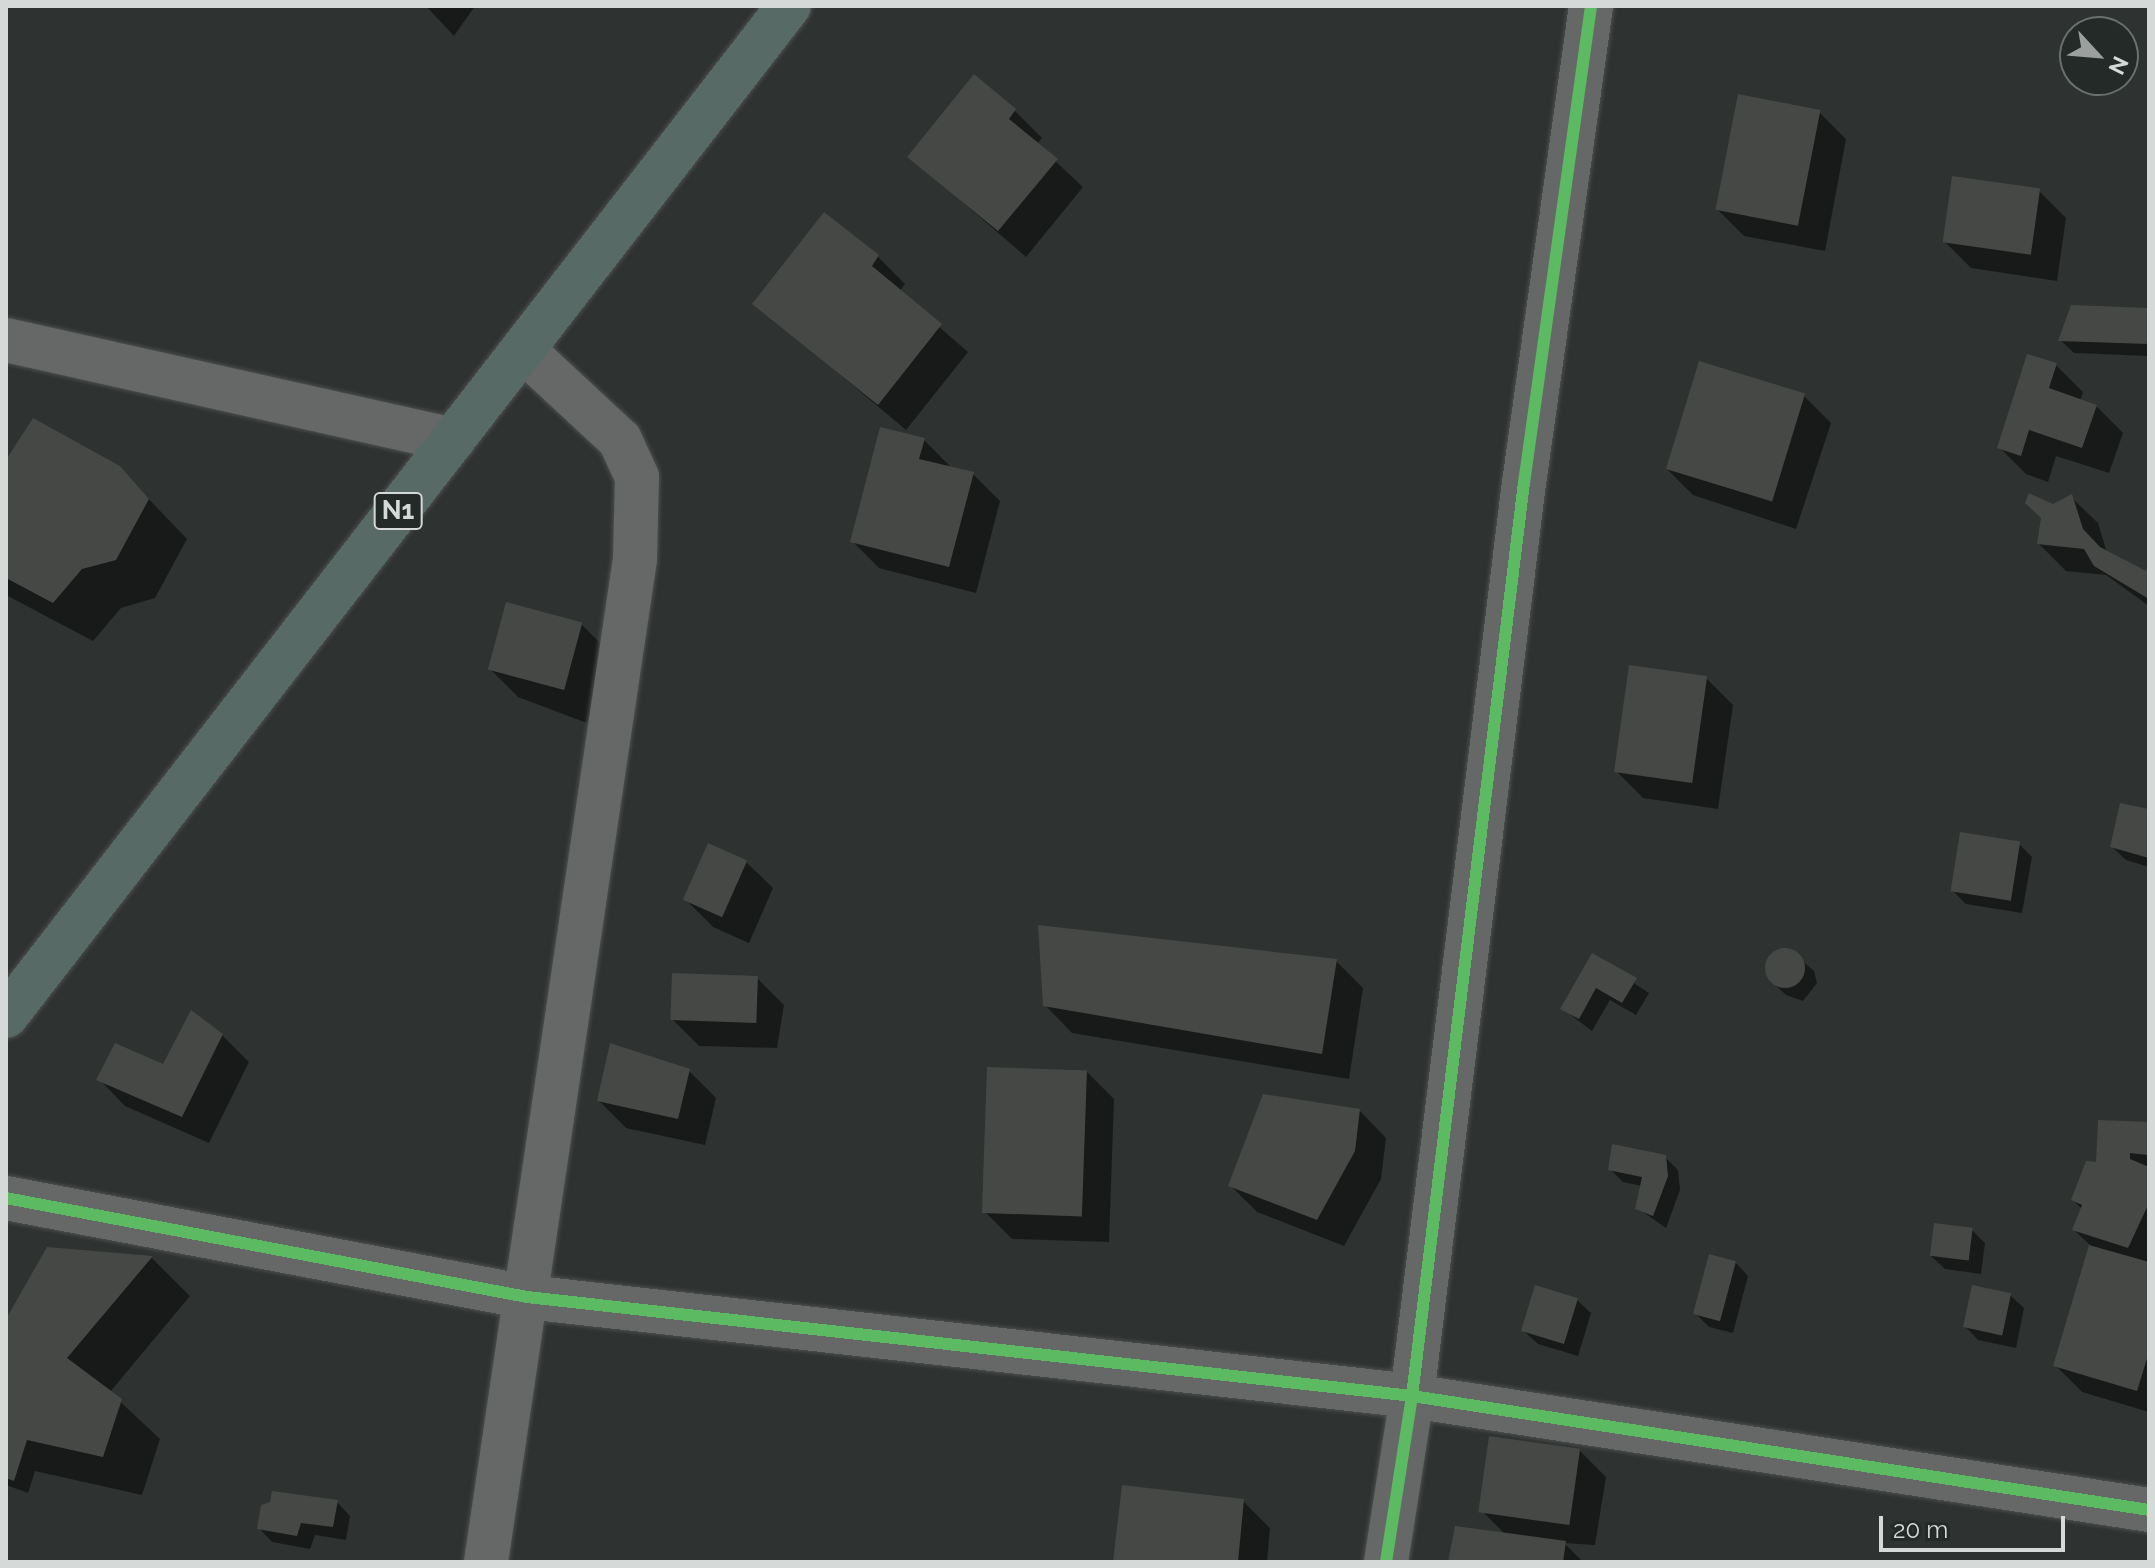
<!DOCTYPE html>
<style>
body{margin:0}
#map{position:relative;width:2155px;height:1568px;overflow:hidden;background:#2e3230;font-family:Raleway,sans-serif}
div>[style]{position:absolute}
.shadow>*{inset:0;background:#0007}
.building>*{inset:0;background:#464846;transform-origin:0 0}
.round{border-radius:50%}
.roads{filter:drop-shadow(0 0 2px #4c4f4e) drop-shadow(0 0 2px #4c4f4e)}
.minor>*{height:44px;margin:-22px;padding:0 22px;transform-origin:22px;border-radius:22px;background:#656867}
.highway>*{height:44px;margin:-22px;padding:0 22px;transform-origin:22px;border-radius:22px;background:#586a66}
.cycleway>*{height:12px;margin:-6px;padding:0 6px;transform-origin:6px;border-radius:6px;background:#5cba63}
span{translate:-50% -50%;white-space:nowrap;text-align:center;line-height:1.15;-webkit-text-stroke:6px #232a28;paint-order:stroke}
.shield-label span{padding:2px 6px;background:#232a28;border:2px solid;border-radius:6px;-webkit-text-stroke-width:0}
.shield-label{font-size:26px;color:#d5d9d8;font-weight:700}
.frame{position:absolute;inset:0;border:8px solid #d5d9d8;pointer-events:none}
.north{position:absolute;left:2059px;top:16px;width:80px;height:80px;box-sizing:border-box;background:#232a28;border:2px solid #6a706e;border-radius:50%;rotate:116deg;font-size:22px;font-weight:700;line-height:32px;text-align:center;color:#d5d9d8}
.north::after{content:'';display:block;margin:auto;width:28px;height:36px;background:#9b9f9d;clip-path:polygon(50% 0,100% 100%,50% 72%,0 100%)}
.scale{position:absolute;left:1879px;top:1516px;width:186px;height:36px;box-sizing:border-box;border:4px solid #d5d9d8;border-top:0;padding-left:10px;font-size:24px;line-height:28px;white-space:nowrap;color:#d5d9d8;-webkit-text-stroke:6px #232a28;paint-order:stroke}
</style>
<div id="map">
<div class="shadow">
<div style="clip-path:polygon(426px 6px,475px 6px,454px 36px)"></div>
<div style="clip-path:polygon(1015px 111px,1042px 138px,1037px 144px,1083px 187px,1026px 257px,909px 156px)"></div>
<div style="clip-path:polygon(1819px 112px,1846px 139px,1825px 251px,1744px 236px,1717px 209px)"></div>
<div style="clip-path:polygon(2039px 191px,2066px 218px,2057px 281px,1971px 268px,1944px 241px)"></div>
<div style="clip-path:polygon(825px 215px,878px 257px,905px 284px,899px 292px,968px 352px,906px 430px,755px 303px)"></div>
<div style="clip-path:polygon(2149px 310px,2149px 356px,2074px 353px,2060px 340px)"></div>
<div style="clip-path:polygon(2056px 365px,2083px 392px,2080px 401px,2096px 406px,2123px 433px,2109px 473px,2056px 456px,2048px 482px,2026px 474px,1999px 447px)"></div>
<div style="clip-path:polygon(1804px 396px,1831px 423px,1796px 529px,1693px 495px,1666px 468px)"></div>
<div style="clip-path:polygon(924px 440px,951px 467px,973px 474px,1000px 501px,976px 593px,879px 568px,852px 541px)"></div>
<div style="clip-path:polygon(6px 464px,119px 468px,187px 539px,155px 598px,121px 608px,93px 641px,6px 595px)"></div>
<div style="clip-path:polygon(2071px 497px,2098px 523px,2107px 553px,2148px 574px,2149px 564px,2149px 606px,2106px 575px,2066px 571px,2039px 544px,2053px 506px)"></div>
<div style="clip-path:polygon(581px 624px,608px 651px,587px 723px,518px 697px,491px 670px)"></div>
<div style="clip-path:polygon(1706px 678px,1733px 705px,1718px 809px,1643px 798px,1616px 771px)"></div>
<div style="clip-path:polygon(2149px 811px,2149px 867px,2126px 860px,2112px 847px)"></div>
<div style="clip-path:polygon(2019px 844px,2032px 857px,2022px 913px,1966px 904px,1953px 891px)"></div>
<div style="clip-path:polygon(746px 862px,773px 888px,749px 943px,713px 927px,686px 900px)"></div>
<div style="clip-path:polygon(1790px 950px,1814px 971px,1817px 983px,1803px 1001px,1786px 995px,1772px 982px,1767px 964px,1772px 954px)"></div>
<div style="clip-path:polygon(1593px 956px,1649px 993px,1636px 1015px,1610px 1000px,1592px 1031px,1563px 1009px)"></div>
<div style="clip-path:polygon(1336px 961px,1363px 988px,1349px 1079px,1072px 1033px,1045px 1005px)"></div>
<div style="clip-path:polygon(757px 978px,784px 1005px,777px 1048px,699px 1046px,672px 1019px)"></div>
<div style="clip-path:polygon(222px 1035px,249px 1062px,209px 1143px,125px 1106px,99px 1079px,164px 1066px)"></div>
<div style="clip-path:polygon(689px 1071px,716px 1098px,705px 1145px,626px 1128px,599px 1101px)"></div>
<div style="clip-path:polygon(1087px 1072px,1114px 1099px,1109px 1242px,1012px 1239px,985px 1212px)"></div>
<div style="clip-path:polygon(1359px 1110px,1386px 1138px,1381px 1179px,1344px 1246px,1257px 1212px,1230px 1185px)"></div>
<div style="clip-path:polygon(2100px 1122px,2149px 1124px,2149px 1412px,2082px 1392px,2055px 1365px,2091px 1246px,2074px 1230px,2082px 1209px,2073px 1200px,2098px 1164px)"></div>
<div style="clip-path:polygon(1665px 1157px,1678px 1170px,1680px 1190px,1666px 1228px,1637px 1208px,1642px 1186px,1623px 1182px,1610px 1169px)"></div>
<div style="clip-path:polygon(1972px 1230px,1985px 1243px,1981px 1274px,1945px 1269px,1931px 1256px)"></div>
<div style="clip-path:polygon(48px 1249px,152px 1258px,190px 1296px,110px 1392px,160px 1439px,142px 1495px,35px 1471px,28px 1493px,6px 1485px,6px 1323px)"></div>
<div style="clip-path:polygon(1735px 1262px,1748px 1276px,1733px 1333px,1709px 1327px,1696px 1314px)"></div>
<div style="clip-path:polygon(2010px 1295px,2024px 1308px,2016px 1348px,1978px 1340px,1965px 1326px)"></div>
<div style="clip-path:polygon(1577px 1300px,1591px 1313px,1578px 1356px,1538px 1344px,1524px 1331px)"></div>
<div style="clip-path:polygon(1579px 1450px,1606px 1477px,1595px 1545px,1564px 1543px,1583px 1562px,1451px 1562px,1506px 1535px,1483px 1512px)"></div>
<div style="clip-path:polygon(1243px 1501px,1270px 1528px,1267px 1562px,1115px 1562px)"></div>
<div style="clip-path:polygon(337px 1502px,350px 1516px,346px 1540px,315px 1535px,310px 1549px,272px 1542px,259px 1528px)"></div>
</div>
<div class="building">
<div style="clip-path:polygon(974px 74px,1016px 109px,1009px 119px,1058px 159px,998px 231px,907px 157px)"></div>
<div style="left:1738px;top:94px;width:84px;height:118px;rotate:11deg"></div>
<div style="left:1952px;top:176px;width:89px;height:67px;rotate:8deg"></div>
<div style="clip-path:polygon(824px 212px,879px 255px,872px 266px,942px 324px,878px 405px,752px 304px)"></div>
<div style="clip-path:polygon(2071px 305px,2149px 308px,2149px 344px,2058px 341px)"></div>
<div style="clip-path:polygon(2027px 354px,2057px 363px,2049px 388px,2097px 405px,2082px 448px,2029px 430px,2021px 456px,1997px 448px)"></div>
<div style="left:1699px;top:361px;width:111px;height:113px;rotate:17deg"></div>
<div style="clip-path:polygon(33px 418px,120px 466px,149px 499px,116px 560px,82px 569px,53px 603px,6px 578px,6px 460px)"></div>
<div style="clip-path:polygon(880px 427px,925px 438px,919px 459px,974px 472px,949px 567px,850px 542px)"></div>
<div style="clip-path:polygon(2029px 493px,2053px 504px,2072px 494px,2083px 529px,2100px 547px,2146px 571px,2149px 562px,2149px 599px,2094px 566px,2084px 549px,2037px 544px,2041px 518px,2025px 503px)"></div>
<div style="left:506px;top:602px;width:79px;height:70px;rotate:15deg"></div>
<div style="left:1629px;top:665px;width:79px;height:108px;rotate:8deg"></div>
<div style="clip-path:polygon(2120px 803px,2149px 809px,2149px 858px,2110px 847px)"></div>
<div style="left:1960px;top:832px;width:61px;height:60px;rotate:9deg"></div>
<div style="left:708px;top:843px;width:43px;height:62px;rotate:24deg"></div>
<div style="clip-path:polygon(1038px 925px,1337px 959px,1322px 1054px,1043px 1006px)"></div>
<div class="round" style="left:1765px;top:948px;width:40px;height:40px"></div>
<div style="clip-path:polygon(1592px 953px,1637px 978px,1622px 1003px,1596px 988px,1579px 1019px,1560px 1009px)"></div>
<div style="left:672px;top:973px;width:86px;height:47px;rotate:2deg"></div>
<div style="clip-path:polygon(191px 1010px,223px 1034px,182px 1117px,96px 1080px,115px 1043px,163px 1064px)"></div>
<div style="clip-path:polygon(610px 1043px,690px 1069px,678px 1119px,597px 1101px)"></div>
<div style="left:987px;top:1067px;width:100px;height:146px;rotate:2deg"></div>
<div style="clip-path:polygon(1263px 1094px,1360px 1109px,1355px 1151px,1317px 1220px,1228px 1186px)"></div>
<div style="clip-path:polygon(2098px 1120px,2149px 1122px,2148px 1155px,2130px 1153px,2130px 1159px,2149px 1167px,2149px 1203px,2128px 1248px,2072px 1230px,2082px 1205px,2071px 1200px,2086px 1161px,2096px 1162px)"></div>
<div style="clip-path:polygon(1612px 1144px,1666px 1155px,1668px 1176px,1653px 1216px,1635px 1209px,1642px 1177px,1608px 1170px)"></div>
<div style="left:1934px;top:1223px;width:39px;height:33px;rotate:7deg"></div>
<div style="clip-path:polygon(2089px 1245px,2149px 1262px,2149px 1352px,2137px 1391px,2053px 1366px)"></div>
<div style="clip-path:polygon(47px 1247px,153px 1256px,67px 1358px,122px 1399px,103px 1457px,27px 1440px,14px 1481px,6px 1478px,6px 1319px)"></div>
<div style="left:1709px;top:1254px;width:28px;height:62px;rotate:15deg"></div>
<div style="left:1535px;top:1285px;width:45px;height:48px;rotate:17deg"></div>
<div style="left:1972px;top:1285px;width:40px;height:43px;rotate:12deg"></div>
<div style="left:1489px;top:1436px;width:92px;height:77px;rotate:8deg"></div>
<div style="clip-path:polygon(1122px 1485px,1244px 1499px,1238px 1562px,1113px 1562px)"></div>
<div style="clip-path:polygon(272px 1491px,338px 1500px,333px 1527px,301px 1523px,297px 1536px,257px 1529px,261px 1505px,270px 1502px)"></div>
<div style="clip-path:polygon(1455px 1526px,1566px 1541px,1563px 1562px,1448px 1562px)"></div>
</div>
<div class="roads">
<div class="minor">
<div style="left:6px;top:340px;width:458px;rotate:12.6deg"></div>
<div style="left:6px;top:1198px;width:530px;rotate:10.76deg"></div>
<div style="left:527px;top:1297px;width:891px;rotate:6.38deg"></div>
<div style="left:1412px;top:1396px;width:746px;rotate:8.79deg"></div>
<div style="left:486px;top:1562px;width:1014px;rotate:-81.55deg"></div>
<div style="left:635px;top:559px;width:82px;rotate:-88.6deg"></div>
<div style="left:637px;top:477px;width:41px;rotate:-114.7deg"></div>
<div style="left:620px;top:440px;width:132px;rotate:-137.1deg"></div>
<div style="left:1386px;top:1562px;width:168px;rotate:-81.1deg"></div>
<div style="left:1412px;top:1396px;width:920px;rotate:-83.01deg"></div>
<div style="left:1524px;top:483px;width:482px;rotate:-82deg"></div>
</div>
<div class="highway">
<div style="left:6px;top:1016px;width:1278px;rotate:-52.22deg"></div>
</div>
</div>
<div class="cycleway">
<div style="left:6px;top:1198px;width:530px;rotate:10.76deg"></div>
<div style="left:527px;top:1297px;width:891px;rotate:6.38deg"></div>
<div style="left:1412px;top:1396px;width:746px;rotate:8.79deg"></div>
<div style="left:1386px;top:1562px;width:168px;rotate:-81.1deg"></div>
<div style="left:1412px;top:1396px;width:920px;rotate:-83.01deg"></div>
<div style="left:1524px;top:483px;width:482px;rotate:-82deg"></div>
</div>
<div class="shield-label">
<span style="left:398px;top:511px">N1</span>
</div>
<div class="frame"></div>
<div class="north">N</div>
<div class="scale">20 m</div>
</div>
